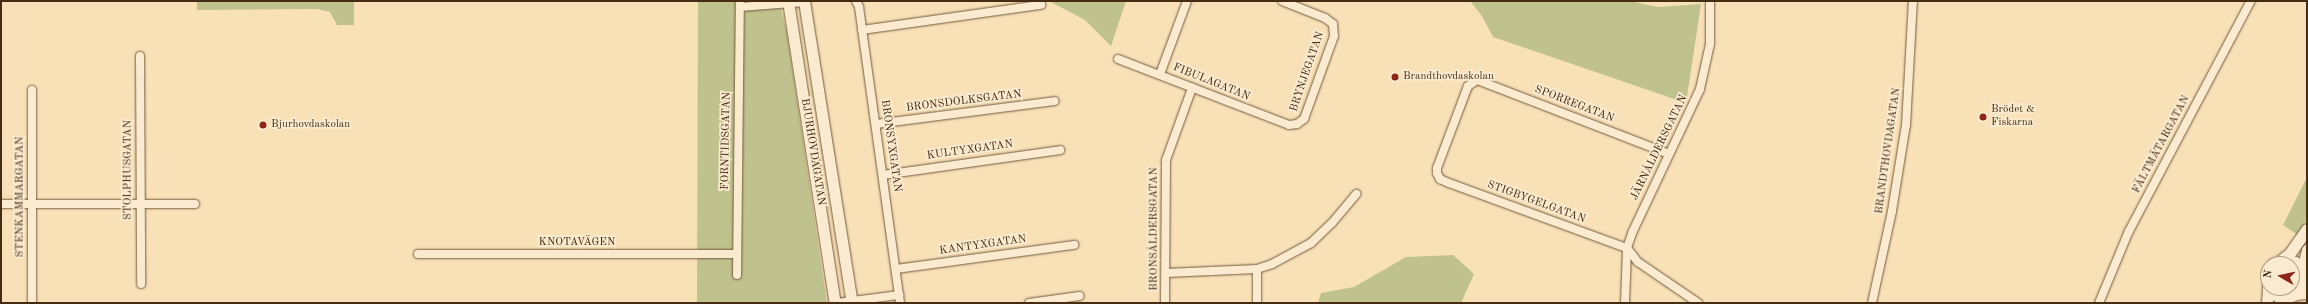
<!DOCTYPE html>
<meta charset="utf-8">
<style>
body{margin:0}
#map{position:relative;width:2308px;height:304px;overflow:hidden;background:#f8e0b7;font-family:"Old Standard TT",serif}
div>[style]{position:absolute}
.green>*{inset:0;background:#bfc28d}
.roads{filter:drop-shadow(0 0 1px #72593b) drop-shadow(0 0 1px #72593b)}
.minor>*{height:8px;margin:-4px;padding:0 4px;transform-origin:4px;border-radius:4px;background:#faebd0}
.secondary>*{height:11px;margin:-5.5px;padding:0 5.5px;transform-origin:5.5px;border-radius:5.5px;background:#faebd0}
.dots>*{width:11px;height:11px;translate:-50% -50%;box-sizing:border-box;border:2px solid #faebd0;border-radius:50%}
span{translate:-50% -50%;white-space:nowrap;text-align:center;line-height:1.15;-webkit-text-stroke:3.5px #faebd0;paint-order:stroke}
.street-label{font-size:11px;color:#452c12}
.poi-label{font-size:11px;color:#452c12}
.left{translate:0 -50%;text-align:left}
.frame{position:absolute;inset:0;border:2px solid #452c12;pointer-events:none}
.north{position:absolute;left:2260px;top:256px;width:40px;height:40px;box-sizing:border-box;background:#faebd0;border:1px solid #b29f84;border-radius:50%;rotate:279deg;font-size:11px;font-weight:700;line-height:16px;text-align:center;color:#452c12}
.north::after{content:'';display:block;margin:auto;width:14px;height:18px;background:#8f2418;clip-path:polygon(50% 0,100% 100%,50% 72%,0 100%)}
</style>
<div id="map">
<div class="green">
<div style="clip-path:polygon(197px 1px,354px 1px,354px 25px,337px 25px,330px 12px,317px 9px,197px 10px)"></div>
<div style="clip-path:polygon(698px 1px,779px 1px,787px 33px,827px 303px,697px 303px)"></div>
<div style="clip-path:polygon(1049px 1px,1126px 1px,1111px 46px,1085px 20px)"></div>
<div style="clip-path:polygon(1470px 1px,1629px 1px,1658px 7px,1701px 4px,1686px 103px,1493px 37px,1482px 16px)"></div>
<div style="clip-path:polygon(2307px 177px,2307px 219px,2298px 235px,2283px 225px)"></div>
<div style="clip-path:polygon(1453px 255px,1474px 274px,1461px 303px,1318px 303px,1321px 293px,1354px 287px,1406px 257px)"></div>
</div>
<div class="roads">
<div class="minor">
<div style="left:856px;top:1px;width:7px;rotate:63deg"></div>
<div style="left:859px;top:7px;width:299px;rotate:82.1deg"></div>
<div style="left:740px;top:7px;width:65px;rotate:-4.4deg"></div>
<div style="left:862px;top:30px;width:181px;rotate:-8deg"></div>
<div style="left:140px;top:56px;width:228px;rotate:89.7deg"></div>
<div style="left:1118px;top:59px;width:183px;rotate:21.1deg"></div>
<div style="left:1289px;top:125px;width:8px;rotate:-7deg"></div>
<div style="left:1297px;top:124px;width:9px;rotate:-36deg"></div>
<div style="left:1304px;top:119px;width:88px;rotate:-70.1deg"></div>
<div style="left:1334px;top:36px;width:12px;rotate:-95deg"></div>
<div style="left:1333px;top:24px;width:10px;rotate:-143deg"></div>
<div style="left:1325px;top:18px;width:46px;rotate:-158.4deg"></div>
<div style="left:1160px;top:74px;width:78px;rotate:-69.7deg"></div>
<div style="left:32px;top:90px;width:213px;rotate:90deg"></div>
<div style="left:876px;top:124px;width:180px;rotate:-7.3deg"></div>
<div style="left:1669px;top:154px;width:206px;rotate:-158.9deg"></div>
<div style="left:1477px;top:80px;width:11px;rotate:146deg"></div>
<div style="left:1468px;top:86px;width:88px;rotate:110.7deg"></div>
<div style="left:1437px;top:168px;width:5px;rotate:90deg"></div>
<div style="left:1437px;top:173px;width:7px;rotate:63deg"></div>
<div style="left:1440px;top:179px;width:10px;rotate:24deg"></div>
<div style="left:1449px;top:183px;width:189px;rotate:20.1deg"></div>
<div style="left:1627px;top:248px;width:18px;rotate:52deg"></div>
<div style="left:1638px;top:262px;width:73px;rotate:34.3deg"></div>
<div style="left:883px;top:175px;width:179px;rotate:-8deg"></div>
<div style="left:1px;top:204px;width:194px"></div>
<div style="left:418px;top:254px;width:318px"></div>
<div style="left:896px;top:269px;width:180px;rotate:-7.7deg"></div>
<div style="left:1257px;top:269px;width:34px;rotate:90deg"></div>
<div style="left:1166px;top:273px;width:91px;rotate:-2.5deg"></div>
<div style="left:1257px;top:269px;width:16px;rotate:-18deg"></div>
<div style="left:1272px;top:264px;width:44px;rotate:-28.3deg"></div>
<div style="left:1311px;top:243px;width:29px;rotate:-44deg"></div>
<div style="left:1332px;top:223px;width:38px;rotate:-50deg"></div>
<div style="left:737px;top:275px;width:274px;rotate:-89.4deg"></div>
<div style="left:2295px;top:296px;width:12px;rotate:-5deg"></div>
<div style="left:837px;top:303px;width:63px;rotate:-7.4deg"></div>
<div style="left:1029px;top:303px;width:51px;rotate:-7.8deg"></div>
<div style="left:1165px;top:303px;width:143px;rotate:-89.6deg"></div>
<div style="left:1166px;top:160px;width:77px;rotate:-70.1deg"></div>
<div style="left:1625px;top:303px;width:55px;rotate:-87.9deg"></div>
<div style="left:1627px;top:248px;width:18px;rotate:-71deg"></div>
<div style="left:1633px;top:231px;width:157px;rotate:-64.7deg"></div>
<div style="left:1700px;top:89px;width:46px;rotate:-77.5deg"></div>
<div style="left:1710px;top:44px;width:43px;rotate:-90deg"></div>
<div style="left:1872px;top:303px;width:94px;rotate:-77.7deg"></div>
<div style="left:1892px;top:211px;width:87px;rotate:-80.8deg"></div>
<div style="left:1906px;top:125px;width:124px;rotate:-86.8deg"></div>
<div style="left:2099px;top:303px;width:78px;rotate:-67.4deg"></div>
<div style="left:2129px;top:231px;width:260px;rotate:-62.1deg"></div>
</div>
<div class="secondary">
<div style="left:788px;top:1px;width:306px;rotate:81.2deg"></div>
<div style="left:804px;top:1px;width:306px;rotate:81deg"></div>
<div style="left:2281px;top:260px;width:11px;rotate:-38deg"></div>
<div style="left:2290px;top:253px;width:29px;rotate:-55deg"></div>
<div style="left:2302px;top:270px;width:21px;rotate:-76deg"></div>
<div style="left:2268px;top:271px;width:16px;rotate:90deg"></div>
<div style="left:2268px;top:288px;width:12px;rotate:42deg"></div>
<div style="left:2277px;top:296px;width:10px;rotate:11deg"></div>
<div style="left:2287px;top:298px;width:12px;rotate:-24deg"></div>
<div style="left:2298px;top:293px;width:13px;rotate:-63deg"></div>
<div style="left:2304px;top:281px;width:11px;rotate:-100deg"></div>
<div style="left:2302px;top:270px;width:11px;rotate:-131deg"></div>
<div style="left:2295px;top:262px;width:9px;rotate:-167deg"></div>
<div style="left:2286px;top:260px;width:14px;rotate:163deg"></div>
<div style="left:2267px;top:303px;width:15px;rotate:-86deg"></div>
</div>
</div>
<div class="dots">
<div style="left:1395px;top:77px;background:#8f2418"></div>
<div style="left:1983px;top:117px;background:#8f2418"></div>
<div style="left:263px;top:125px;background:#8f2418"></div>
</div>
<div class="street-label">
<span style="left:1308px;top:72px;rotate:-71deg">BRYNJEGATAN</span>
<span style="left:1211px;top:83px;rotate:22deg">FIBULAGATAN</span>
<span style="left:964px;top:102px;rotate:-7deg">BRONSDOLKSGATAN</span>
<span style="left:1574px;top:105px;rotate:21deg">SPORREGATAN</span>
<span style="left:727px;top:141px;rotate:-89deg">FORNTIDSGATAN</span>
<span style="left:2162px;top:145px;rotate:-62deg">FÄLTMÄTARGATAN</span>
<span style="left:890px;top:146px;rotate:82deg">BRONSYXGATAN</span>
<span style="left:1660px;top:148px;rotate:-64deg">JÄRNÅLDERSGATAN</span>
<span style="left:970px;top:151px;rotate:-8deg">KULTYXGATAN</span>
<span style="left:1889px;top:151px;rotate:-82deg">BRANDTHOVDAGATAN</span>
<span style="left:812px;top:152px;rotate:81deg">BJURHOVDAGATAN</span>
<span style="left:129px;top:170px;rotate:-90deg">STOLPHUSGATAN</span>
<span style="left:21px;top:197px;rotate:-90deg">STENKAMMARGATAN</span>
<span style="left:1536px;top:203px;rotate:20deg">STIGBYGELGATAN</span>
<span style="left:1155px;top:229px;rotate:-90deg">BRONSÅLDERSGATAN</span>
<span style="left:577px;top:243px">KNOTAVÄGEN</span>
<span style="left:983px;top:246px;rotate:-8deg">KANTYXGATAN</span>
</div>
<div class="poi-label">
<span class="left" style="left:1403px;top:77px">Brandthovdaskolan</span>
<span class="left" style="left:1991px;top:117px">Brödet &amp;<br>Fiskarna</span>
<span class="left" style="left:271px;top:125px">Bjurhovdaskolan</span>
</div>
<div class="frame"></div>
<div class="north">N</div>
</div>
